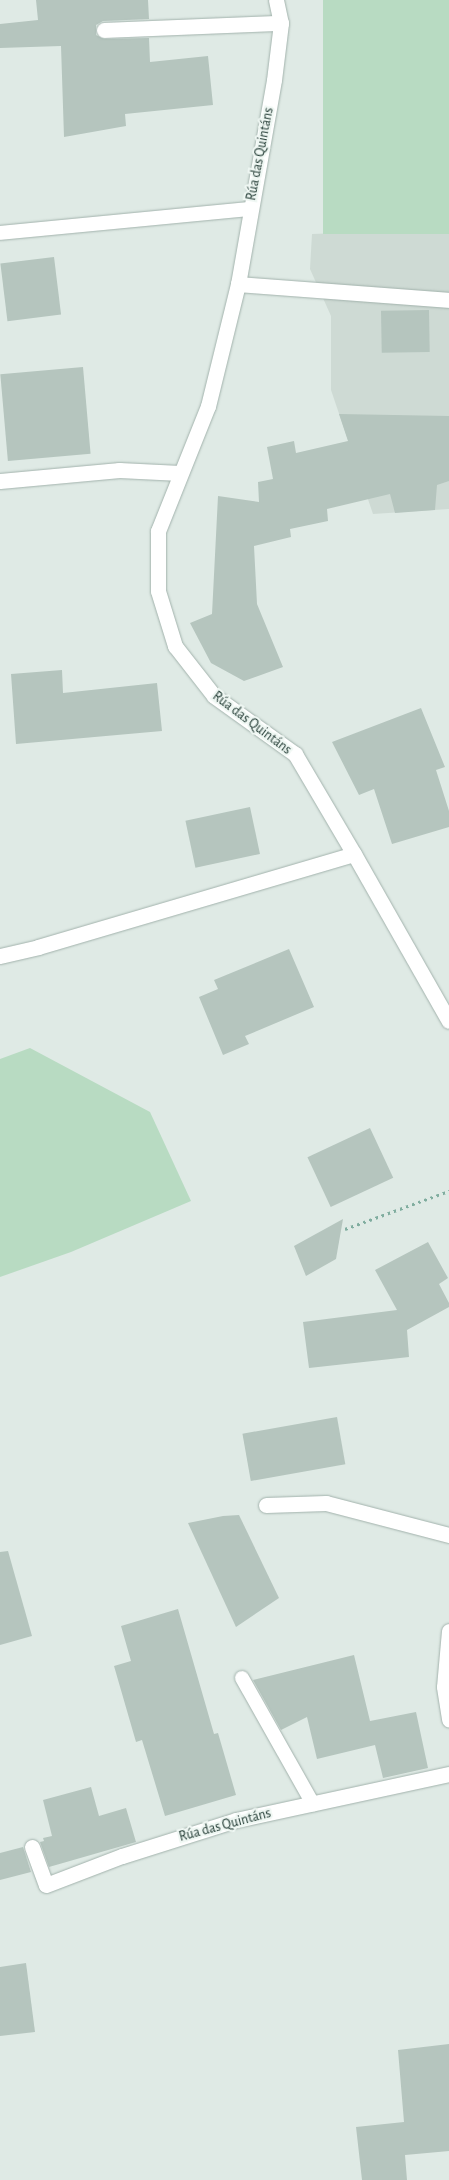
<!DOCTYPE html>
<meta charset="utf-8">
<style>
body{margin:0}
#map{position:relative;width:449px;height:2180px;overflow:hidden;background:#dfeae5;font-family:"Alegreya Sans",sans-serif}
div>[style]{position:absolute}
.built>*{inset:0;background:#cedad4}
.green>*{inset:0;background:#b8dbc2;transform-origin:0 0}
.building>*{inset:0;background:#b5c5be;transform-origin:0 0}
.path>*{height:3px;margin-top:-1.5px;transform-origin:0;background:repeating-linear-gradient(90deg,#80ad9f 0 2.5px,transparent 0 6.5px)}
.roads{filter:drop-shadow(0 0 1px #a2b2ac) drop-shadow(0 0 1px #a2b2ac)}
.service>*{height:14px;margin:-7px;padding:0 7px;transform-origin:7px;border-radius:7px;background:#fff}
.minor>*{height:15px;margin:-7.5px;padding:0 7.5px;transform-origin:7.5px;border-radius:7.5px;background:#fff}
span{translate:-50% -50%;white-space:nowrap;text-align:center;line-height:1.15;-webkit-text-stroke:4.5px #eff7f3;paint-order:stroke}
.street-label{font-size:14px;color:#213a33}
</style>
<div id="map">
<div class="built">
<div style="clip-path:polygon(449px 229px,449px 509px,373px 514px,331px 390px,331px 316px,310px 269px,312px 234px)"></div>
</div>
<div class="green">
<div style="left:323px;top:0;width:126px;height:234px"></div>
<div style="clip-path:polygon(30px 1048px,150px 1112px,191px 1201px,71px 1252px,0 1277px,0 1059px)"></div>
</div>
<div class="building">
<div style="clip-path:polygon(36px 0,148px 0,149px 19px,103px 21px,96px 25px,96px 35px,104px 39px,149px 38px,150px 62px,208px 56px,213px 105px,125px 114px,126px 126px,64px 137px,61px 46px,0 48px,0 24px,38px 20px)"></div>
<div style="left:54px;top:257px;width:58px;height:54px;rotate:83deg"></div>
<div style="left:429px;top:310px;width:42px;height:48px;rotate:89deg"></div>
<div style="left:83px;top:367px;width:87px;height:83px;rotate:85deg"></div>
<div style="clip-path:polygon(339px 414px,449px 416px,449px 481px,437px 485px,435px 510px,395px 513px,390px 494px,327px 509px,328px 521px,290px 529px,291px 537px,254px 546px,257px 604px,283px 667px,244px 681px,211px 663px,190px 623px,212px 614px,218px 496px,259px 502px,258px 482px,273px 479px,267px 447px,294px 441px,296px 453px,348px 441px)"></div>
<div style="clip-path:polygon(62px 670px,63px 693px,157px 683px,162px 731px,16px 744px,11px 674px)"></div>
<div style="clip-path:polygon(421px 708px,445px 767px,436px 770px,449px 811px,449px 827px,392px 844px,374px 789px,359px 795px,332px 742px)"></div>
<div style="left:250px;top:807px;width:48px;height:66px;rotate:78deg"></div>
<div style="clip-path:polygon(289px 949px,314px 1007px,245px 1036px,249px 1044px,223px 1055px,199px 997px,218px 989px,214px 980px)"></div>
<div style="left:370px;top:1128px;width:55px;height:69px;rotate:65deg"></div>
<div style="clip-path:polygon(343px 1219px,336px 1259px,306px 1276px,294px 1246px)"></div>
<div style="clip-path:polygon(428px 1242px,448px 1278px,439px 1284px,449px 1303px,449px 1307px,407px 1330px,409px 1357px,309px 1368px,303px 1322px,397px 1310px,375px 1270px)"></div>
<div style="left:337px;top:1417px;width:48px;height:96px;rotate:80deg"></div>
<div style="clip-path:polygon(239px 1515px,279px 1598px,236px 1627px,188px 1523px,223px 1516px)"></div>
<div style="clip-path:polygon(8px 1551px,32px 1636px,0 1645px,0 1552px)"></div>
<div style="clip-path:polygon(178px 1609px,214px 1734px,218px 1733px,236px 1795px,165px 1816px,142px 1740px,136px 1742px,114px 1666px,131px 1661px,121px 1626px)"></div>
<div style="clip-path:polygon(354px 1655px,370px 1721px,416px 1712px,428px 1768px,383px 1778px,375px 1745px,317px 1759px,307px 1717px,281px 1730px,253px 1680px)"></div>
<div style="clip-path:polygon(91px 1787px,99px 1816px,126px 1808px,136px 1842px,49px 1867px,40px 1842px,44px 1841px,43px 1838px,52px 1836px,43px 1800px)"></div>
<div style="clip-path:polygon(23px 1847px,31px 1872px,0 1880px,0 1853px)"></div>
<div style="clip-path:polygon(26px 1963px,35px 2032px,0 2036px,0 1967px)"></div>
<div style="clip-path:polygon(449px 2044px,449px 2151px,405px 2155px,407px 2180px,362px 2180px,356px 2127px,404px 2122px,398px 2050px)"></div>
</div>
<div class="path">
<div style="left:345px;top:1229px;width:111px;rotate:-20.1deg"></div>
</div>
<div class="roads">
<div class="service">
<div style="left:0;top:233px;width:251px;rotate:-5.5deg"></div>
<div style="left:242px;top:1678px;width:145px;rotate:60.6deg"></div>
</div>
<div class="minor">
<div style="left:276px;top:0;width:24px;rotate:78deg"></div>
<div style="left:281px;top:23px;width:57px;rotate:97deg"></div>
<div style="left:274px;top:80px;width:207px;rotate:100deg"></div>
<div style="left:238px;top:284px;width:126px;rotate:103.8deg"></div>
<div style="left:208px;top:406px;width:135px;rotate:111.8deg"></div>
<div style="left:158px;top:531px;width:60px;rotate:90deg"></div>
<div style="left:158px;top:591px;width:58px;rotate:72.8deg"></div>
<div style="left:175px;top:646px;width:63px;rotate:52deg"></div>
<div style="left:214px;top:696px;width:100px;rotate:35.6deg"></div>
<div style="left:295px;top:754px;width:116px;rotate:59.5deg"></div>
<div style="left:354px;top:854px;width:192px;rotate:60.4deg"></div>
<div style="left:104px;top:30px;width:177px;rotate:-2.3deg"></div>
<div style="left:238px;top:284px;width:212px;rotate:4.3deg"></div>
<div style="left:0;top:481px;width:120px;rotate:-5.3deg"></div>
<div style="left:119px;top:470px;width:61px;rotate:2.8deg"></div>
<div style="left:0;top:956px;width:39px;rotate:-13deg"></div>
<div style="left:38px;top:947px;width:329px;rotate:-16.4deg"></div>
<div style="left:266px;top:1505px;width:60px;rotate:-1.9deg"></div>
<div style="left:326px;top:1503px;width:127px;rotate:14.6deg"></div>
<div style="left:449px;top:1631px;width:56px;rotate:95.1deg"></div>
<div style="left:444px;top:1687px;width:33px;rotate:81deg"></div>
<div style="left:32px;top:1847px;width:40px;rotate:69.8deg"></div>
<div style="left:46px;top:1885px;width:81px;rotate:-20.9deg"></div>
<div style="left:122px;top:1856px;width:120px;rotate:-17.5deg"></div>
<div style="left:236px;top:1820px;width:218px;rotate:-12.2deg"></div>
</div>
</div>
<div class="street-label">
<span style="left:260px;top:154px;rotate:-79deg">Rúa das Quintáns</span>
<span style="left:252px;top:723px;rotate:37deg">Rúa das Quintáns</span>
<span style="left:225px;top:1825px;rotate:-15deg">Rúa das Quintáns</span>
</div>
</div>
